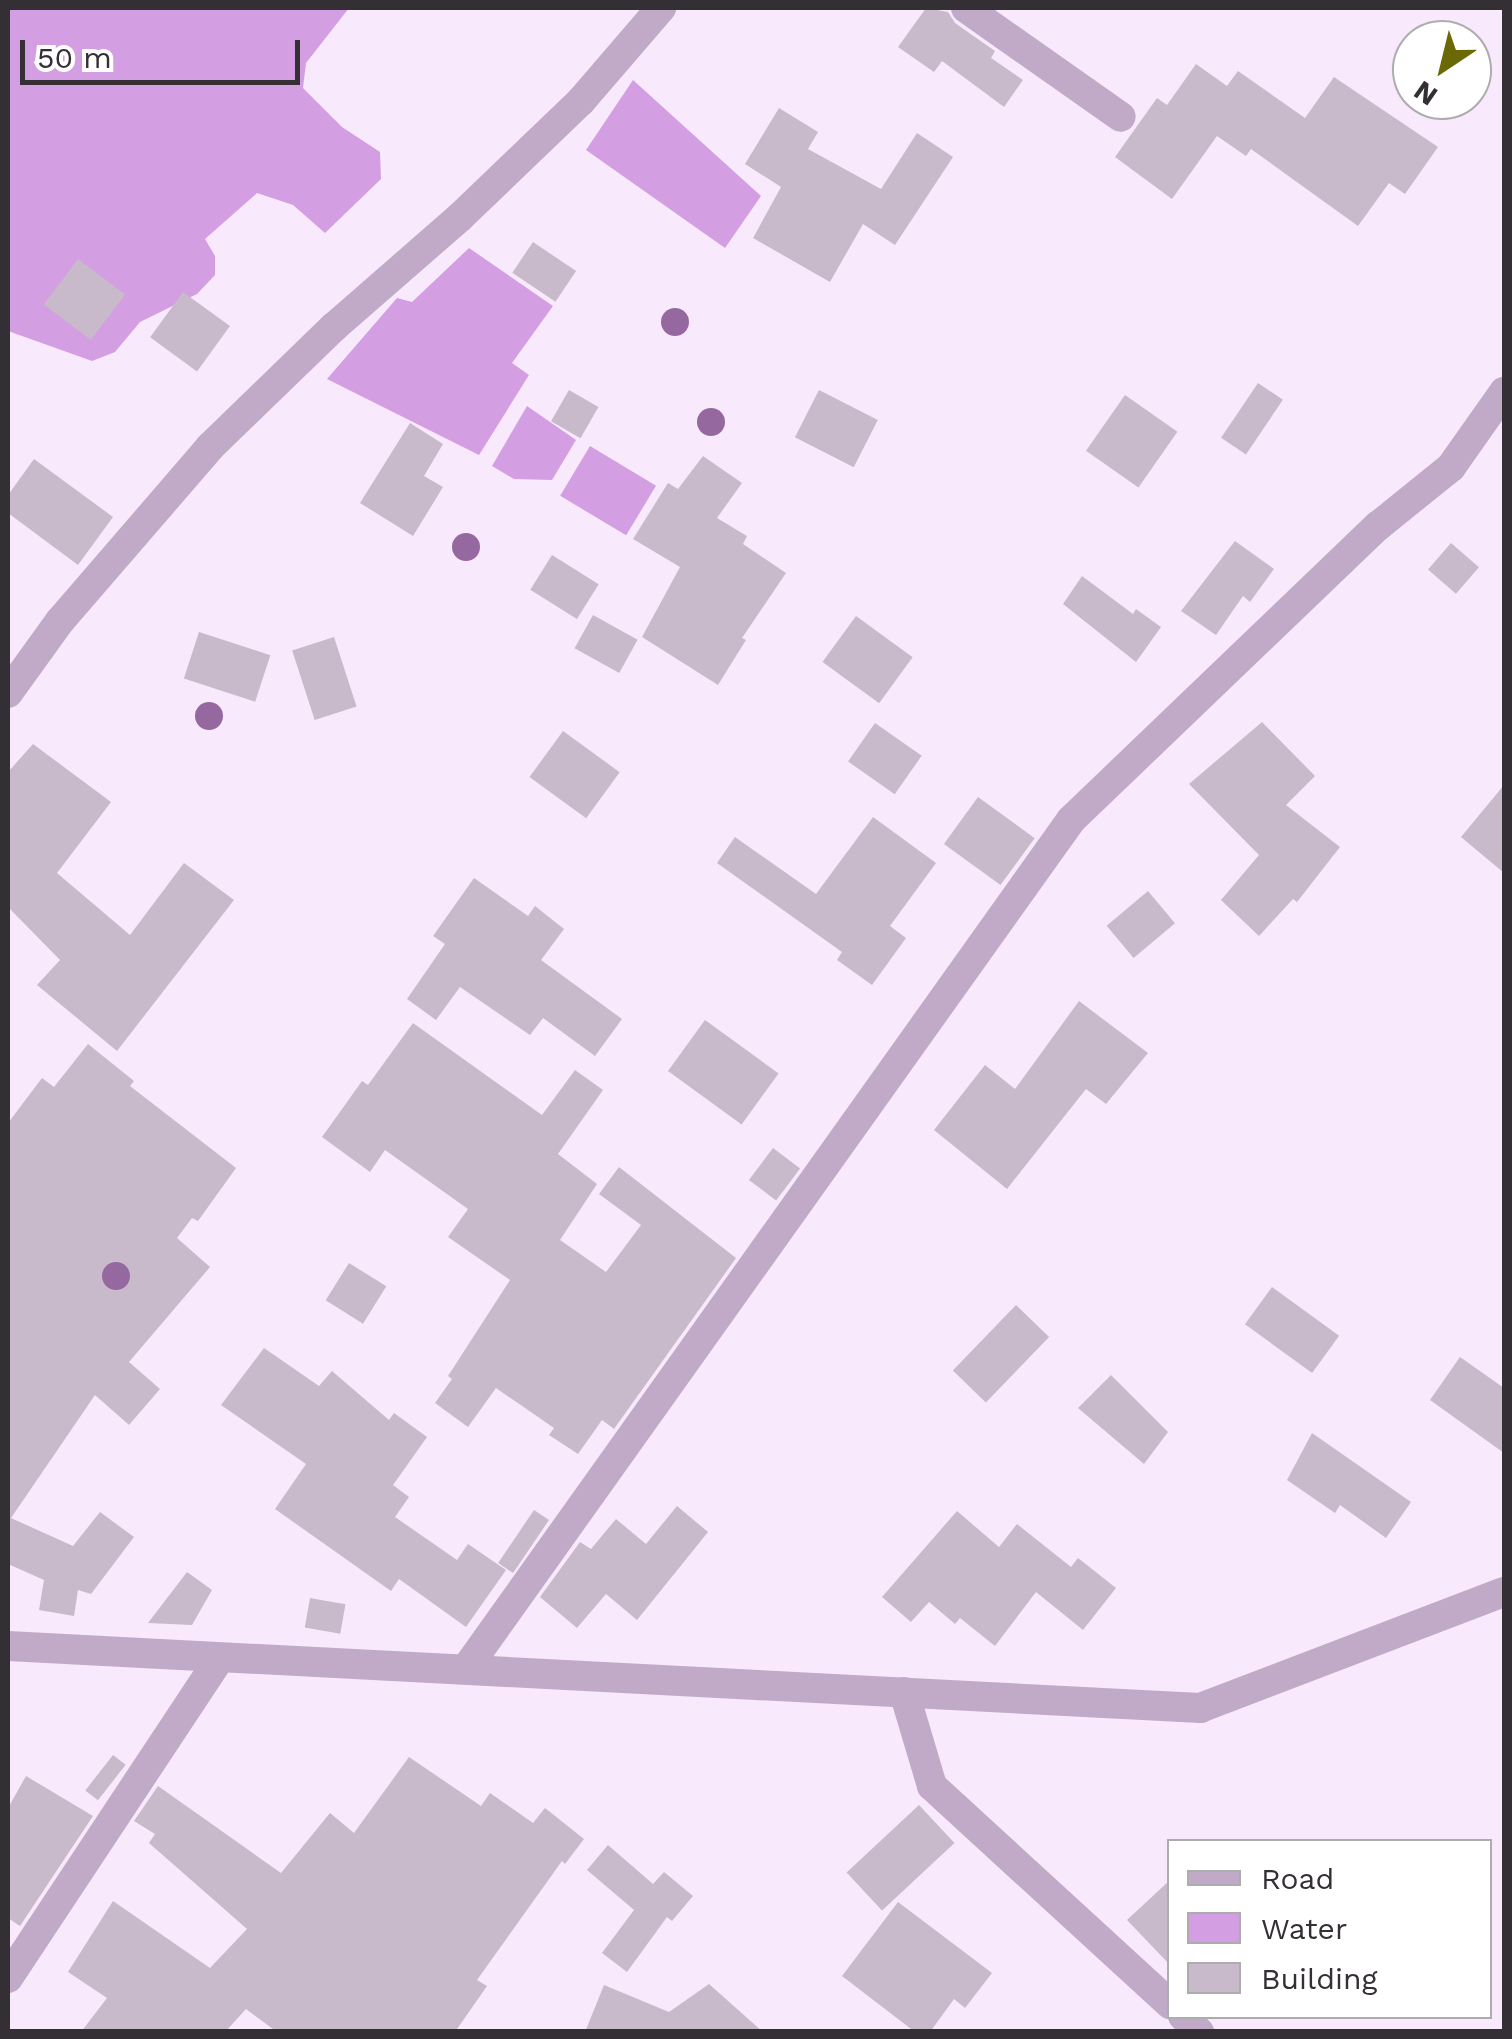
<!DOCTYPE html>
<style>
body{margin:0}
#map{position:relative;width:1512px;height:2039px;overflow:hidden;background:#f8eafc;font-family:"Work Sans",sans-serif}
div>[style]{position:absolute}
.water>*{inset:0;background:#d49ee2;transform-origin:0 0}
.building>*{inset:0;background:#c8bacb;transform-origin:0 0}
.street>*{height:30px;margin:-15px;padding:0 15px;transform-origin:15px;border-radius:15px;background:#c1aac7}
.trees>*{width:28px;height:28px;margin:-14px;border-radius:50%;background:#95699f}
span{translate:-50% -50%;white-space:nowrap;text-align:center;line-height:1.15;-webkit-text-stroke:8px #fff;paint-order:stroke}
.frame{position:absolute;inset:0;border:10px solid #342f35;pointer-events:none}
.legend{position:absolute;left:1167px;top:1839px;width:325px;height:180px;box-sizing:border-box;background:#fff;border:2px solid #aeacae;margin:0;padding:12px 18px;list-style:none;font-size:30px;color:#342f35}
.legend li{display:flex;align-items:center;gap:20px;height:50px}
.legend b{width:50px;border:2px solid #aeacae}
.north{position:absolute;left:1392px;top:20px;width:100px;height:100px;box-sizing:border-box;background:#fff;border:2px solid #aeacae;border-radius:50%;rotate:215deg;font-size:28px;font-weight:700;line-height:40px;text-align:center;color:#342f35}
.north::after{content:'';display:block;margin:auto;width:35px;height:45px;background:#6a6905;clip-path:polygon(50% 0,100% 100%,50% 72%,0 100%)}
.scale{position:absolute;left:20px;top:40px;width:280px;height:45px;box-sizing:border-box;border:5px solid #342f35;border-top:0;padding-left:12px;font-size:30px;line-height:35px;white-space:nowrap;color:#342f35;-webkit-text-stroke:8px #fff;paint-order:stroke}
</style>
<div id="map">
<div class="water">
<div style="clip-path:polygon(8px 8px,349px 8px,306px 63px,303px 88px,342px 127px,380px 152px,381px 179px,325px 233px,293px 205px,257px 193px,205px 239px,215px 256px,215px 275px,197px 294px,140px 322px,115px 352px,92px 361px,8px 331px)"></div>
<div style="clip-path:polygon(633px 80px,761px 196px,725px 248px,586px 150px)"></div>
<div style="clip-path:polygon(469px 248px,553px 306px,512px 363px,529px 375px,479px 455px,327px 379px,397px 298px,412px 302px)"></div>
<div style="clip-path:polygon(527px 406px,576px 440px,552px 480px,514px 479px,492px 466px)"></div>
<div style="left:590px;top:446px;width:77px;height:58px;rotate:31deg"></div>
</div>
<div class="building">
<div style="clip-path:polygon(926px 8px,948px 12px,955px 23px,995px 51px,991px 58px,1023px 80px,1004px 107px,942px 61px,934px 72px,898px 47px)"></div>
<div style="clip-path:polygon(1196px 64px,1227px 86px,1238px 71px,1305px 118px,1334px 77px,1438px 147px,1405px 194px,1389px 183px,1358px 226px,1251px 149px,1246px 156px,1217px 136px,1172px 199px,1115px 157px,1157px 98px,1167px 105px)"></div>
<div style="clip-path:polygon(779px 108px,818px 132px,808px 149px,881px 189px,917px 133px,953px 157px,895px 245px,863px 224px,830px 282px,753px 238px,781px 187px,745px 164px)"></div>
<div style="left:533px;top:242px;width:52px;height:37px;rotate:34deg"></div>
<div style="left:78px;top:259px;width:59px;height:57px;rotate:37deg"></div>
<div style="left:183px;top:292px;width:58px;height:56px;rotate:36deg"></div>
<div style="left:1258px;top:383px;width:30px;height:66px;rotate:34deg"></div>
<div style="left:569px;top:390px;width:34px;height:36px;rotate:30deg"></div>
<div style="left:819px;top:390px;width:66px;height:53px;rotate:27deg"></div>
<div style="left:1125px;top:395px;width:64px;height:68px;rotate:35deg"></div>
<div style="clip-path:polygon(410px 423px,443px 444px,424px 476px,443px 487px,413px 536px,360px 503px)"></div>
<div style="clip-path:polygon(703px 456px,742px 483px,717px 518px,747px 536px,743px 544px,786px 573px,742px 638px,746px 640px,718px 685px,642px 637px,680px 567px,633px 539px,668px 483px,678px 489px)"></div>
<div style="clip-path:polygon(34px 459px,113px 517px,78px 565px,8px 513px,8px 495px)"></div>
<div style="clip-path:polygon(1235px 541px,1274px 569px,1250px 602px,1243px 596px,1216px 635px,1181px 611px)"></div>
<div style="left:1451px;top:543px;width:37px;height:35px;rotate:41deg"></div>
<div style="left:552px;top:555px;width:55px;height:41px;rotate:32deg"></div>
<div style="clip-path:polygon(1082px 576px,1133px 614px,1136px 609px,1161px 627px,1136px 662px,1063px 604px)"></div>
<div style="left:593px;top:615px;width:51px;height:38px;rotate:29deg"></div>
<div style="left:856px;top:616px;width:70px;height:57px;rotate:36deg"></div>
<div style="left:199px;top:632px;width:75px;height:49px;rotate:18deg"></div>
<div style="left:334px;top:637px;width:73px;height:44px;rotate:72deg"></div>
<div style="clip-path:polygon(1262px 722px,1315px 776px,1286px 805px,1340px 847px,1297px 902px,1293px 899px,1259px 936px,1221px 900px,1259px 855px,1189px 784px)"></div>
<div style="left:875px;top:723px;width:57px;height:47px;rotate:35deg"></div>
<div style="left:563px;top:731px;width:70px;height:57px;rotate:36deg"></div>
<div style="clip-path:polygon(33px 744px,111px 802px,57px 873px,130px 935px,184px 863px,234px 900px,117px 1051px,37px 985px,60px 960px,8px 907px,8px 772px)"></div>
<div style="clip-path:polygon(1504px 785px,1504px 873px,1461px 837px)"></div>
<div style="left:978px;top:797px;width:70px;height:58px;rotate:36deg"></div>
<div style="clip-path:polygon(873px 817px,936px 863px,890px 926px,906px 938px,872px 985px,837px 960px,842px 952px,717px 863px,735px 837px,816px 894px)"></div>
<div style="clip-path:polygon(474px 878px,528px 916px,535px 906px,564px 929px,541px 960px,622px 1019px,595px 1056px,543px 1018px,530px 1035px,460px 987px,436px 1020px,407px 999px,445px 944px,433px 936px)"></div>
<div style="left:1148px;top:891px;width:42px;height:54px;rotate:50deg"></div>
<div style="clip-path:polygon(1079px 1001px,1148px 1053px,1106px 1104px,1086px 1089px,1007px 1189px,934px 1130px,985px 1065px,1015px 1089px)"></div>
<div style="left:705px;top:1020px;width:91px;height:63px;rotate:36deg"></div>
<div style="clip-path:polygon(413px 1023px,542px 1115px,575px 1070px,603px 1090px,558px 1154px,597px 1184px,560px 1240px,606px 1272px,641px 1225px,599px 1194px,619px 1167px,736px 1258px,614px 1429px,602px 1420px,578px 1454px,549px 1435px,554px 1428px,496px 1388px,468px 1427px,435px 1403px,452px 1379px,448px 1376px,510px 1280px,448px 1237px,468px 1209px,385px 1150px,370px 1172px,322px 1137px,362px 1081px,368px 1085px)"></div>
<div style="clip-path:polygon(88px 1044px,134px 1081px,130px 1086px,236px 1168px,198px 1221px,192px 1218px,177px 1238px,210px 1267px,129px 1362px,160px 1389px,129px 1425px,95px 1395px,11px 1518px,73px 1546px,100px 1512px,134px 1537px,91px 1594px,78px 1590px,74px 1616px,39px 1610px,44px 1580px,8px 1564px,8px 1123px,42px 1078px,54px 1087px)"></div>
<div style="left:773px;top:1148px;width:34px;height:40px;rotate:37deg"></div>
<div style="left:349px;top:1263px;width:44px;height:44px;rotate:32deg"></div>
<div style="left:1272px;top:1287px;width:83px;height:46px;rotate:36deg"></div>
<div style="left:1016px;top:1305px;width:46px;height:91px;rotate:44deg"></div>
<div style="clip-path:polygon(264px 1348px,319px 1386px,332px 1371px,389px 1420px,394px 1413px,427px 1437px,393px 1485px,409px 1497px,395px 1517px,457px 1560px,468px 1544px,506px 1570px,466px 1627px,399px 1579px,391px 1591px,275px 1509px,306px 1464px,221px 1405px)"></div>
<div style="clip-path:polygon(1460px 1357px,1504px 1388px,1504px 1453px,1430px 1400px)"></div>
<div style="clip-path:polygon(1111px 1375px,1168px 1432px,1144px 1464px,1078px 1408px)"></div>
<div style="clip-path:polygon(1312px 1433px,1411px 1502px,1386px 1538px,1340px 1505px,1335px 1513px,1287px 1480px)"></div>
<div style="clip-path:polygon(677px 1506px,708px 1532px,637px 1620px,606px 1594px,577px 1628px,540px 1597px,580px 1542px,591px 1549px,616px 1519px,646px 1544px)"></div>
<div style="left:534px;top:1510px;width:18px;height:64px;rotate:34deg"></div>
<div style="clip-path:polygon(957px 1511px,999px 1547px,1017px 1524px,1071px 1567px,1078px 1558px,1116px 1588px,1083px 1630px,1036px 1592px,995px 1646px,960px 1618px,955px 1624px,929px 1602px,911px 1622px,882px 1597px)"></div>
<div style="clip-path:polygon(187px 1572px,212px 1590px,192px 1625px,148px 1623px)"></div>
<div style="left:310px;top:1598px;width:36px;height:30px;rotate:10deg"></div>
<div style="left:113px;top:1755px;width:16px;height:45px;rotate:38deg"></div>
<div style="clip-path:polygon(409px 1757px,481px 1806px,490px 1793px,533px 1823px,545px 1808px,584px 1839px,565px 1864px,562px 1861px,477px 1980px,487px 1986px,455px 2032px,277px 2032px,246px 2009px,225px 2032px,81px 2032px,107px 1998px,68px 1972px,113px 1901px,210px 1968px,247px 1929px,149px 1843px,155px 1834px,134px 1821px,158px 1786px,281px 1873px,330px 1813px,354px 1833px)"></div>
<div style="clip-path:polygon(26px 1776px,93px 1816px,20px 1926px,8px 1918px,8px 1808px)"></div>
<div style="left:919px;top:1805px;width:52px;height:99px;rotate:47deg"></div>
<div style="clip-path:polygon(608px 1845px,653px 1884px,664px 1872px,693px 1896px,672px 1921px,667px 1917px,627px 1972px,602px 1953px,634px 1910px,587px 1870px)"></div>
<div style="clip-path:polygon(1170px 1880px,1170px 1965px,1127px 1920px)"></div>
<div style="clip-path:polygon(898px 1902px,992px 1973px,965px 2008px,954px 1999px,930px 2032px,915px 2032px,842px 1976px)"></div>
<div style="clip-path:polygon(709px 1984px,763px 2032px,585px 2032px,604px 1985px,669px 2012px)"></div>
</div>
<div class="street">
<div style="left:966px;top:8px;width:189px;rotate:35.1deg"></div>
<div style="left:8px;top:693px;width:89px;rotate:-54.2deg"></div>
<div style="left:60px;top:621px;width:230px;rotate:-49.2deg"></div>
<div style="left:210px;top:447px;width:173px;rotate:-44.1deg"></div>
<div style="left:334px;top:327px;width:166px;rotate:-41.1deg"></div>
<div style="left:459px;top:218px;width:169px;rotate:-43.8deg"></div>
<div style="left:581px;top:101px;width:123px;rotate:-49.3deg"></div>
<div style="left:8px;top:1646px;width:1194px;rotate:2.98deg"></div>
<div style="left:1200px;top:1708px;width:325px;rotate:-20.9deg"></div>
<div style="left:468px;top:1666px;width:1039px;rotate:-54.52deg"></div>
<div style="left:1071px;top:820px;width:425px;rotate:-43.8deg"></div>
<div style="left:1378px;top:526px;width:94px;rotate:-38.9deg"></div>
<div style="left:1451px;top:467px;width:92px;rotate:-54.8deg"></div>
<div style="left:904px;top:1692px;width:98px;rotate:73.4deg"></div>
<div style="left:932px;top:1786px;width:323px;rotate:42.5deg"></div>
<div style="left:8px;top:1978px;width:382px;rotate:-56.5deg"></div>
<div style="left:1183px;top:2016px;width:23px;rotate:45deg"></div>
</div>
<div class="trees">
<div style="left:675px;top:322px"></div>
<div style="left:711px;top:422px"></div>
<div style="left:466px;top:547px"></div>
<div style="left:209px;top:716px"></div>
<div style="left:116px;top:1276px"></div>
</div>
<div class="frame"></div>
<ul class="legend">
<li><b style="height:12px;background:#c1aac7"></b>Road</li>
<li><b style="height:28px;background:#d49ee2"></b>Water</li>
<li><b style="height:28px;background:#c8bacb"></b>Building</li>
</ul>
<div class="north">N</div>
<div class="scale">50 m</div>
</div>
